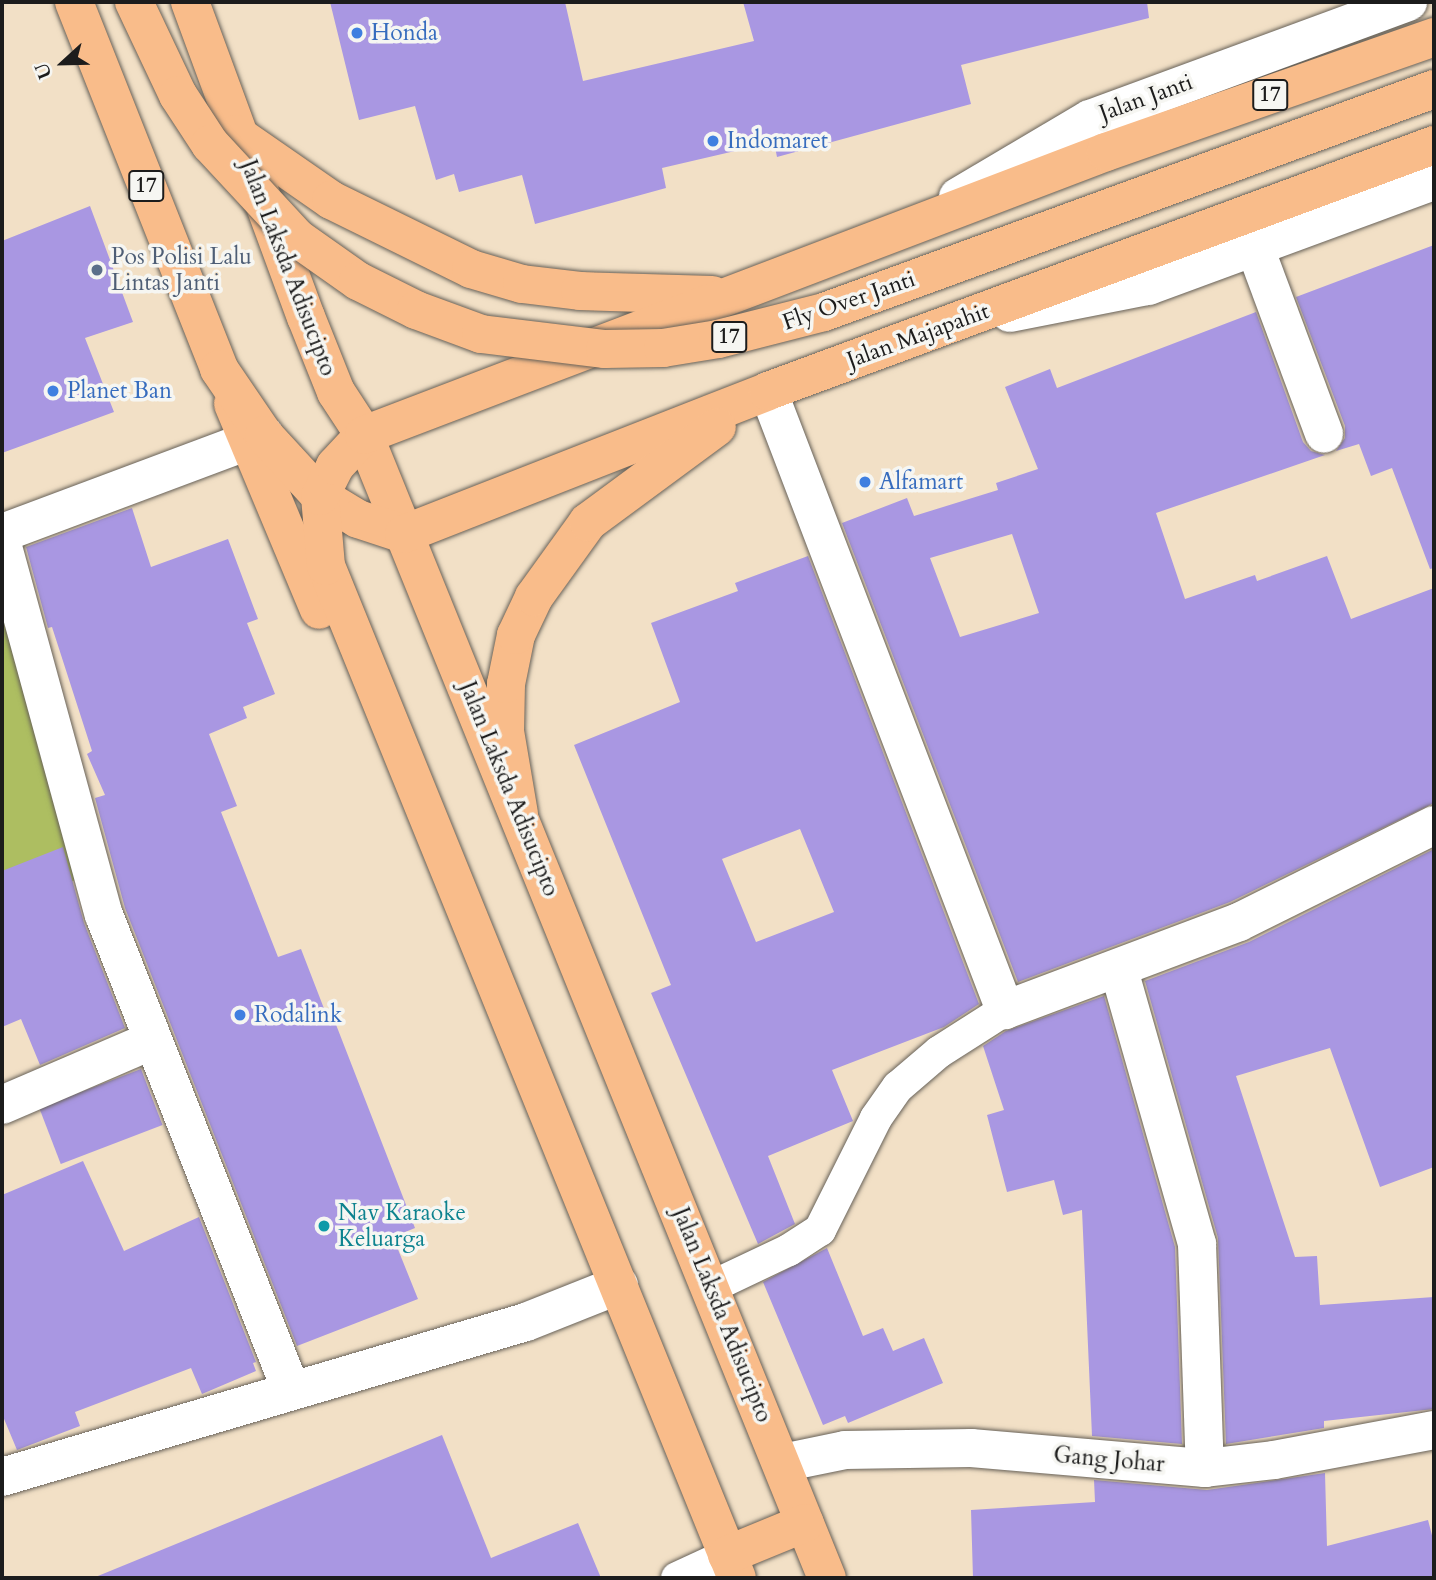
<!DOCTYPE html>
<style>
body{margin:0}
#map{position:relative;width:1436px;height:1580px;overflow:hidden;background:#f2e0c6;font-family:Cardo,serif}
div>[style]{position:absolute}
.green>*{inset:0;background:#adbe61}
.building>*{inset:0;background:#a997e2;transform-origin:0 0}
.roads{filter:drop-shadow(0 0 2px #676158) drop-shadow(0 0 2px #676158)}
.service>*{height:32px;margin:-16px;padding:0 16px;transform-origin:16px;border-radius:16px;background:#fff}
.minor>*{height:38px;margin:-19px;padding:0 19px;transform-origin:19px;border-radius:19px;background:#fff}
.tertiary>*{height:38px;margin:-19px;padding:0 19px;transform-origin:19px;border-radius:19px;background:#fff}
.primary>*{height:38px;margin:-19px;padding:0 19px;transform-origin:19px;border-radius:19px;background:#f9bc8a}
.trunk>*{height:38px;margin:-19px;padding:0 19px;transform-origin:19px;border-radius:19px;background:#f9bc8a}
.bridges{filter:drop-shadow(0 0 2px #676158) drop-shadow(0 0 2px #676158)}
.trunk-bridge>*{height:38px;margin:-19px;padding:0 19px;transform-origin:19px;border-radius:19px;background:#f9bc8a}
.dots>*{width:19px;height:19px;translate:-50% -50%;box-sizing:border-box;border:4px solid #f6f6f2;border-radius:50%}
span{translate:-50% -50%;white-space:nowrap;text-align:center;line-height:1.15;-webkit-text-stroke:7px #f6f6f2;paint-order:stroke}
.shield-label span{padding:2px 5px;background:#f6f6f2;border:2px solid;border-radius:5px;-webkit-text-stroke-width:0}
.shield-label{font-size:21px;color:#1c1c1c;font-weight:700}
.shop-label{font-size:23px;color:#366cbe}
.left{translate:0 -50%;text-align:left}
.street-label{font-size:23px;color:#1c1c1c}
.service-label{font-size:23px;color:#4e5e75}
.culture-label{font-size:23px;color:#0d838f}
.frame{position:absolute;inset:0;border:4px solid #1c1c1c;pointer-events:none}
.north{position:absolute;left:28px;top:28px;width:70px;height:70px;-webkit-text-stroke:5px #f6f6f2;paint-order:stroke;rotate:248deg;font-size:19px;font-weight:700;line-height:28px;text-align:center;color:#1c1c1c}
.north::after{content:'';display:block;margin:auto;width:24px;height:32px;background:#1c1c1c;clip-path:polygon(50% 0,100% 100%,50% 72%,0 100%)}
</style>
<div id="map">
<div class="green">
<div style="clip-path:polygon(2px 561px,80px 878px,2px 912px)"></div>
</div>
<div class="building">
<div style="clip-path:polygon(330px 2px,565px 2px,583px 81px,754px 41px,743px 2px,1147px 2px,1149px 18px,961px 65px,971px 104px,777px 157px,774px 142px,662px 168px,666px 188px,535px 224px,522px 175px,459px 192px,454px 174px,436px 180px,415px 106px,359px 120px)"></div>
<div style="clip-path:polygon(90px 206px,133px 322px,85px 338px,114px 412px,2px 453px,2px 241px)"></div>
<div style="clip-path:polygon(1434px 245px,1434px 568px,1430px 569px,1392px 468px,1371px 476px,1359px 444px,1336px 451px,1345px 438px,1345px 426px,1296px 297px)"></div>
<div style="clip-path:polygon(evenodd,1256px 312px,1303px 442px,1311px 451px,1325px 455px,1156px 513px,1185px 599px,1255px 575px,1257px 581px,1327px 556px,1351px 619px,1434px 588px,1434px 803px,1230px 902px,1018px 982px,842px 523px,907px 498px,914px 516px,998px 490px,996px 483px,1038px 469px,1005px 387px,1050px 369px,1057px 388px,1256px 312px,1012px 534px,1039px 613px,960px 637px,930px 558px,1012px 534px)"></div>
<div style="clip-path:polygon(132px 508px,151px 567px,228px 539px,258px 619px,247px 623px,275px 694px,243px 707px,247px 718px,209px 734px,237px 806px,221px 812px,278px 957px,301px 949px,330px 1024px,335px 1022px,415px 1228px,393px 1237px,418px 1299px,297px 1346px,125px 908px,95px 798px,105px 795px,87px 754px,92px 751px,52px 627px,48px 628px,26px 547px)"></div>
<div style="clip-path:polygon(evenodd,808px 556px,979px 1004px,944px 1027px,832px 1070px,853px 1121px,768px 1156px,795px 1224px,758px 1244px,651px 993px,671px 985px,574px 745px,680px 702px,651px 623px,738px 591px,735px 583px,808px 556px,800px 829px,834px 912px,756px 942px,722px 859px,800px 829px)"></div>
<div style="clip-path:polygon(63px 847px,84px 923px,125px 1028px,40px 1065px,21px 1019px,2px 1027px,2px 871px)"></div>
<div style="clip-path:polygon(1434px 849px,1434px 1167px,1380px 1187px,1330px 1048px,1236px 1076px,1295px 1257px,1317px 1256px,1320px 1305px,1434px 1297px,1434px 1409px,1324px 1421px,1324px 1428px,1226px 1444px,1218px 1238px,1145px 981px,1249px 942px)"></div>
<div style="clip-path:polygon(1104px 996px,1175px 1247px,1182px 1444px,1092px 1436px,1082px 1210px,1063px 1215px,1054px 1180px,1007px 1192px,987px 1115px,1004px 1110px,983px 1046px,1006px 1031px)"></div>
<div style="left:141px;top:1069px;width:60px;height:109px;rotate:69deg"></div>
<div style="clip-path:polygon(83px 1161px,124px 1251px,199px 1217px,256px 1362px,253px 1363px,256px 1371px,202px 1394px,191px 1368px,75px 1412px,80px 1426px,17px 1450px,2px 1414px,2px 1195px)"></div>
<div style="clip-path:polygon(827px 1248px,863px 1336px,883px 1328px,893px 1351px,924px 1338px,943px 1383px,848px 1423px,845px 1416px,823px 1425px,763px 1282px)"></div>
<div style="clip-path:polygon(442px 1435px,491px 1558px,578px 1523px,601px 1578px,93px 1578px)"></div>
<div style="clip-path:polygon(1325px 1473px,1327px 1546px,1428px 1520px,1434px 1543px,1434px 1578px,973px 1578px,971px 1510px,1095px 1502px,1094px 1480px,1207px 1490px)"></div>
</div>
<div class="roads">
<div class="service">
<div style="left:711px;top:1287px;width:86px;rotate:-25.4deg"></div>
<div style="left:789px;top:1250px;width:37px;rotate:-33deg"></div>
<div style="left:820px;top:1230px;width:125px;rotate:-63.4deg"></div>
<div style="left:876px;top:1118px;width:38px;rotate:-55deg"></div>
<div style="left:898px;top:1087px;width:54px;rotate:-40.5deg"></div>
<div style="left:939px;top:1052px;width:78px;rotate:-32.5deg"></div>
<div style="left:677px;top:1578px;width:55px;rotate:-24.7deg"></div>
</div>
<div class="minor">
<div style="left:1255px;top:248px;width:198px;rotate:69.6deg"></div>
<div style="left:768px;top:391px;width:663px;rotate:69.05deg"></div>
<div style="left:1005px;top:1010px;width:250px;rotate:-20.6deg"></div>
<div style="left:1239px;top:922px;width:218px;rotate:-26.4deg"></div>
<div style="left:2px;top:533px;width:280px;rotate:-20.5deg"></div>
<div style="left:2px;top:543px;width:386px;rotate:74.7deg"></div>
<div style="left:104px;top:915px;width:510px;rotate:68.51deg"></div>
<div style="left:1119px;top:970px;width:285px;rotate:74.1deg"></div>
<div style="left:1197px;top:1244px;width:224px;rotate:88deg"></div>
<div style="left:2px;top:1105px;width:164px;rotate:-23.3deg"></div>
<div style="left:782px;top:1463px;width:64px;rotate:-11.7deg"></div>
<div style="left:845px;top:1450px;width:126px;rotate:-0.9deg"></div>
<div style="left:971px;top:1448px;width:235px;rotate:4.9deg"></div>
<div style="left:1205px;top:1468px;width:69px;rotate:-6.6deg"></div>
<div style="left:1274px;top:1460px;width:163px;rotate:-10.6deg"></div>
<div style="left:2px;top:1477px;width:546px;rotate:-16.48deg"></div>
<div style="left:526px;top:1322px;width:100px;rotate:-21.7deg"></div>
</div>
<div class="tertiary">
<div style="left:958px;top:197px;width:153px;rotate:-30.6deg"></div>
<div style="left:1090px;top:119px;width:339px;rotate:-20.2deg"></div>
<div style="left:1010px;top:313px;width:141px;rotate:-11.1deg"></div>
<div style="left:1148px;top:286px;width:305px;rotate:-20.2deg"></div>
</div>
<div class="primary">
<div style="left:233px;top:404px;width:223px;rotate:67.3deg"></div>
<div style="left:364px;top:435px;width:1233px;rotate:67.95deg"></div>
<div style="left:326px;top:566px;width:1092px;rotate:67.9deg"></div>
<div style="left:727px;top:1555px;width:84px;rotate:-22.3deg"></div>
</div>
<div class="trunk">
<div style="left:74px;top:2px;width:395px;rotate:68.4deg"></div>
<div style="left:219px;top:369px;width:80px;rotate:55.7deg"></div>
<div style="left:264px;top:435px;width:83px;rotate:47.4deg"></div>
<div style="left:320px;top:496px;width:44px;rotate:31.2deg"></div>
<div style="left:358px;top:519px;width:48px;rotate:18.1deg"></div>
<div style="left:404px;top:534px;width:391px;rotate:-21.4deg"></div>
<div style="left:768px;top:391px;width:710px;rotate:-20.27deg"></div>
<div style="left:190px;top:2px;width:336px;rotate:69.8deg"></div>
<div style="left:306px;top:317px;width:81px;rotate:68.2deg"></div>
<div style="left:336px;top:392px;width:51px;rotate:56.9deg"></div>
<div style="left:236px;top:134px;width:116px;rotate:34.8deg"></div>
<div style="left:331px;top:200px;width:156px;rotate:26.2deg"></div>
<div style="left:471px;top:269px;width:53px;rotate:16.4deg"></div>
<div style="left:522px;top:284px;width:58px;rotate:6.9deg"></div>
<div style="left:580px;top:291px;width:132px;rotate:1.7deg"></div>
<div style="left:326px;top:566px;width:70px;rotate:-94.9deg"></div>
<div style="left:320px;top:496px;width:34px;rotate:-63deg"></div>
<div style="left:335px;top:466px;width:42px;rotate:-46.9deg"></div>
<div style="left:364px;top:435px;width:794px;rotate:-20.88deg"></div>
<div style="left:1106px;top:152px;width:348px;rotate:-19.3deg"></div>
<div style="left:519px;top:814px;width:84px;rotate:-99.6deg"></div>
<div style="left:505px;top:731px;width:47px;rotate:-88.8deg"></div>
<div style="left:506px;top:684px;width:50px;rotate:-78.5deg"></div>
<div style="left:516px;top:635px;width:42px;rotate:-64.7deg"></div>
<div style="left:534px;top:597px;width:92px;rotate:-54.2deg"></div>
<div style="left:588px;top:522px;width:160px;rotate:-36.4deg"></div>
</div>
</div>
<div class="bridges">
<div class="trunk-bridge">
<div style="left:134px;top:2px;width:103px;rotate:64.7deg"></div>
<div style="left:178px;top:95px;width:59px;rotate:56.9deg"></div>
<div style="left:210px;top:144px;width:128px;rotate:47.2deg"></div>
<div style="left:297px;top:238px;width:75px;rotate:35.2deg"></div>
<div style="left:358px;top:281px;width:65px;rotate:26.6deg"></div>
<div style="left:416px;top:310px;width:69px;rotate:20.3deg"></div>
<div style="left:481px;top:334px;width:125px;rotate:6.9deg"></div>
<div style="left:605px;top:349px;width:58px;rotate:-1deg"></div>
<div style="left:663px;top:348px;width:56px;rotate:-9.3deg"></div>
<div style="left:718px;top:339px;width:109px;rotate:-14.3deg"></div>
<div style="left:824px;top:312px;width:649px;rotate:-20.08deg"></div>
</div>
</div>
<div class="dots">
<div style="left:357px;top:33px;background:#3f7fe0"></div>
<div style="left:713px;top:141px;background:#3f7fe0"></div>
<div style="left:97px;top:270px;background:#5c6f8a"></div>
<div style="left:53px;top:391px;background:#3f7fe0"></div>
<div style="left:865px;top:482px;background:#3f7fe0"></div>
<div style="left:240px;top:1015px;background:#3f7fe0"></div>
<div style="left:324px;top:1226px;background:#0f9aa8"></div>
</div>
<div class="shield-label">
<span style="left:1270px;top:95px">17</span>
<span style="left:146px;top:186px">17</span>
<span style="left:729px;top:337px">17</span>
</div>
<div class="shop-label">
<span class="left" style="left:371px;top:33px">Honda</span>
<span class="left" style="left:727px;top:141px">Indomaret</span>
<span class="left" style="left:67px;top:391px">Planet Ban</span>
<span class="left" style="left:879px;top:482px">Alfamart</span>
<span class="left" style="left:254px;top:1015px">Rodalink</span>
</div>
<div class="street-label">
<span style="left:1146px;top:98px;rotate:-20deg">Jalan Janti</span>
<span style="left:288px;top:268px;rotate:69deg">Jalan Laksda Adisucipto</span>
<span style="left:849px;top:301px;rotate:-19deg">Fly Over Janti</span>
<span style="left:918px;top:336px;rotate:-20deg">Jalan Majapahit</span>
<span style="left:509px;top:789px;rotate:68deg">Jalan Laksda Adisucipto</span>
<span style="left:722px;top:1315px;rotate:68deg">Jalan Laksda Adisucipto</span>
<span style="left:1109px;top:1460px;rotate:5deg">Gang Johar</span>
</div>
<div class="service-label">
<span class="left" style="left:111px;top:270px">Pos Polisi Lalu<br>Lintas Janti</span>
</div>
<div class="culture-label">
<span class="left" style="left:338px;top:1226px">Nav Karaoke<br>Keluarga</span>
</div>
<div class="frame"></div>
<div class="north">U</div>
</div>
